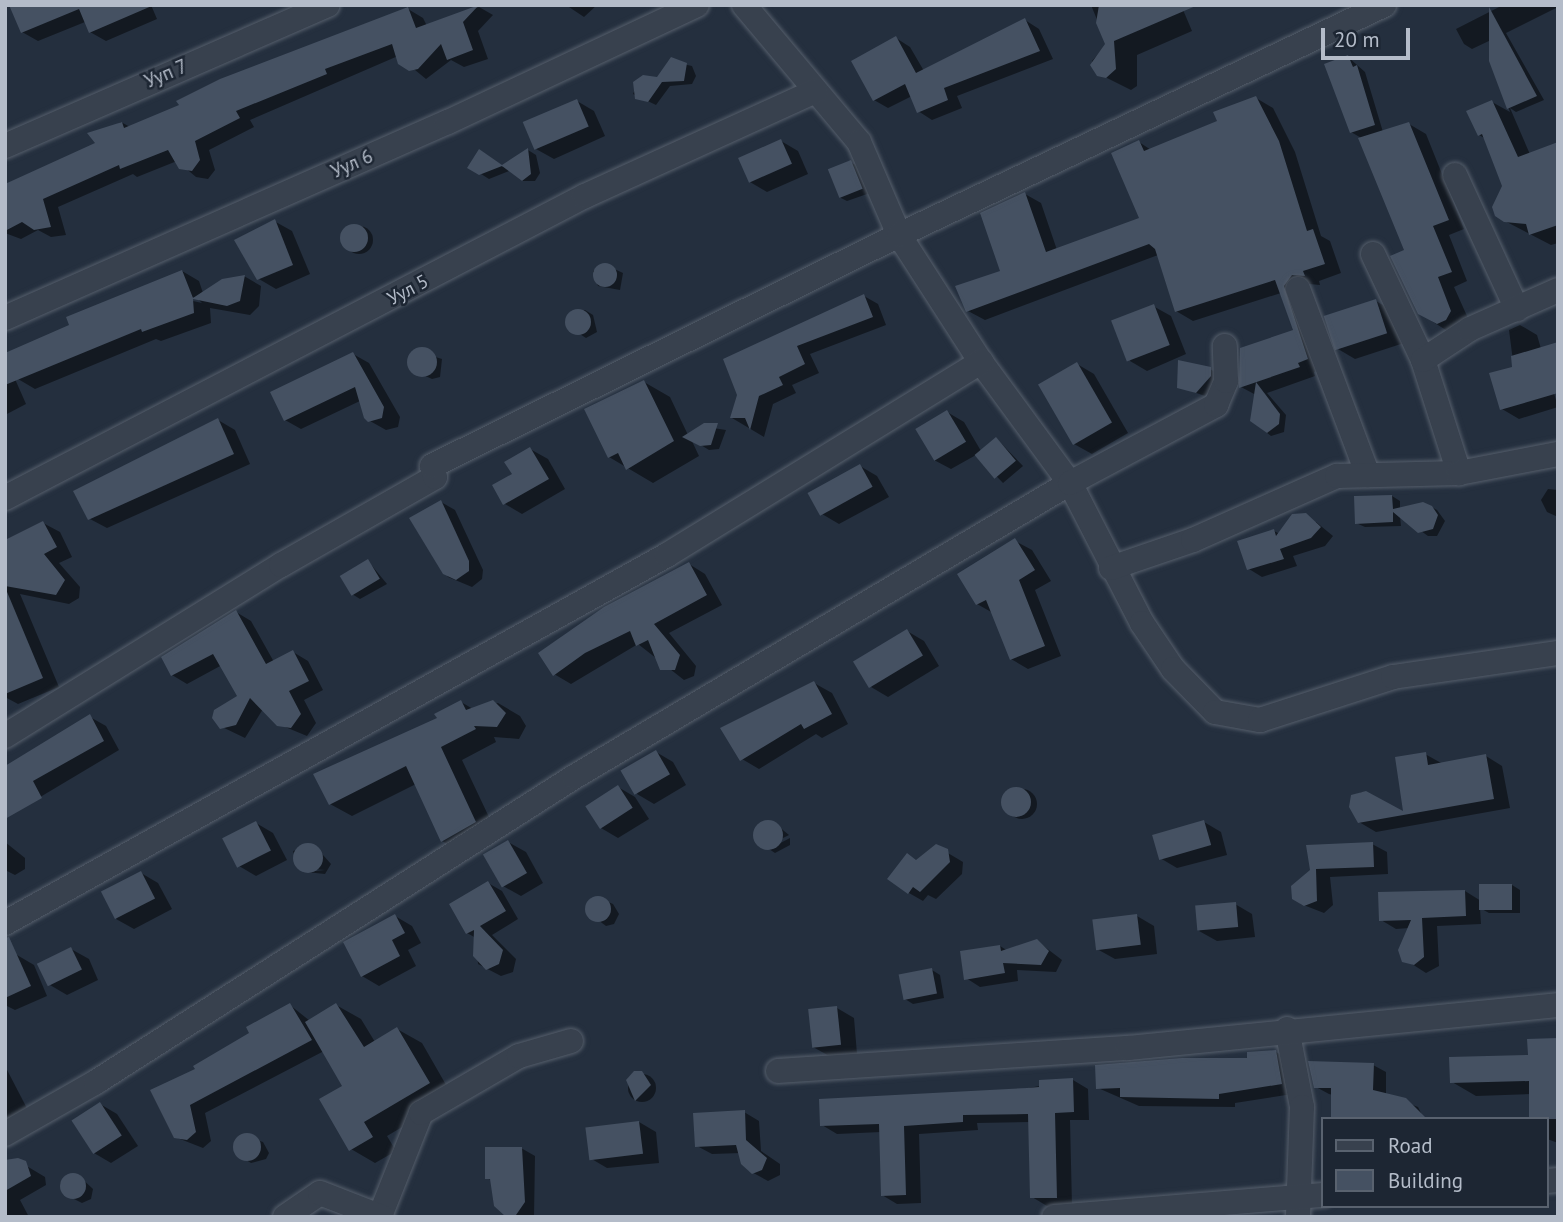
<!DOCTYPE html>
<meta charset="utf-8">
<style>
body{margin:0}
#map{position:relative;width:1563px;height:1222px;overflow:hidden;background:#242f3e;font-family:"PT Sans",sans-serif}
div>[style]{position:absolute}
.shadow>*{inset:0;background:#0007}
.round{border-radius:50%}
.building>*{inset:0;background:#455162;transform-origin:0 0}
.roads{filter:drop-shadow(0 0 2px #565f6c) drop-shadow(0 0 2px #565f6c)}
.street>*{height:24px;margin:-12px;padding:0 12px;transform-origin:12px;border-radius:12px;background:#38414e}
span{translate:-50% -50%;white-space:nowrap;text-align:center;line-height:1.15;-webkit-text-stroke:5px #1d2633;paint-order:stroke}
.street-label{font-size:19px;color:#b4bcc9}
.frame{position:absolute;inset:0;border:7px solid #b4bcc9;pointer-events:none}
.legend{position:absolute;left:1321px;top:1117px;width:228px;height:91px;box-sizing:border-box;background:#1d2633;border:2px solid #59626f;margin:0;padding:9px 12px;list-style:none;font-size:21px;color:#b4bcc9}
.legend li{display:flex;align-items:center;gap:14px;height:35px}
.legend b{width:35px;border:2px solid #59626f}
.scale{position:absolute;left:1321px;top:28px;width:89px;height:32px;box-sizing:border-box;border:4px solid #b4bcc9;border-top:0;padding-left:9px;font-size:21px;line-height:24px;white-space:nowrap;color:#b4bcc9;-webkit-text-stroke:5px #1d2633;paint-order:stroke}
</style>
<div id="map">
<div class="shadow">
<div style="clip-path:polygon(151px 5px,157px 19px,106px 41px,90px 32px,85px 22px,38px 41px,22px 32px,13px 10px)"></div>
<div style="clip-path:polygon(566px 5px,597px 5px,584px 17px)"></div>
<div style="clip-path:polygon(1091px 5px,1181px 5px,1192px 31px,1137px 55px,1137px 86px,1131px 90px,1095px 72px,1092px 61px,1107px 44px)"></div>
<div style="clip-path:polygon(1503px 5px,1558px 7px,1506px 33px,1544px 100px,1516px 112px,1510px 108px,1532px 159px,1558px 155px,1558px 243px,1551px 245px,1501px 219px,1504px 186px,1486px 139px,1479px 135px,1492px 102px,1510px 112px,1491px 60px,1491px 40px,1472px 49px,1464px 44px,1456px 29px)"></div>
<div style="clip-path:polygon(479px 7px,493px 15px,478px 31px,488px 59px,464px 67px,451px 60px,426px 79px,398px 56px,250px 120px,254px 127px,209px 150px,215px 170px,208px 179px,196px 177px,177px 161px,137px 177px,133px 174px,58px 207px,66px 235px,51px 237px,38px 230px,21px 239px,5px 233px,5px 186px,98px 144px,93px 138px,121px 122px,130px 127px,408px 9px,423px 18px,427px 26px)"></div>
<div style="clip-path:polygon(1025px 20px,1039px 29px,1053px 59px,957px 96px,962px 108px,932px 120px,918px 111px,912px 96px,888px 108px,874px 100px,896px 38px,910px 47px,924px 71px)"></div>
<div style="clip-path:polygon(1348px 57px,1365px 72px,1383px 132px,1409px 124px,1426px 134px,1464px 229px,1449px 235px,1467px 281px,1454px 287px,1467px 316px,1462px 329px,1449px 332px,1419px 313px,1406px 251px,1363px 139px,1351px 132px)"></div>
<div style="clip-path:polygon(669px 61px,692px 66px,696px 76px,692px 84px,670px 86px,656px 105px,633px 94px,640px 78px,658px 79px)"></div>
<div style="clip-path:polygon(1256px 98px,1273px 108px,1295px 152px,1321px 236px,1330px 241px,1341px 273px,1319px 281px,1320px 285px,1309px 284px,1300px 296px,1324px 368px,1314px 372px,1315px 376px,1267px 393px,1286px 415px,1284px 432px,1271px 436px,1252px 421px,1256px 395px,1241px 387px,1295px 331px,1281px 293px,1193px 321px,1176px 311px,1158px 255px,985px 320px,968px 311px,1002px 272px,1025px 194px,1041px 203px,1057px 250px,1142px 219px,1139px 142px,1151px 150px,1220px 122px)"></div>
<div style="clip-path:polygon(577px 101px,594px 111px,605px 136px,554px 159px,536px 149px)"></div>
<div style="clip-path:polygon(781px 141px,798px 151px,808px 174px,767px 192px,750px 182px,740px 159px)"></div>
<div style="clip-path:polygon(528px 150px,536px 155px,540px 173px,535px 181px,522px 181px,509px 171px,489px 179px,470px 167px,487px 156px,503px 167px)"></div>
<div style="clip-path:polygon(850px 162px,859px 167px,870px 193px,847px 201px,839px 197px)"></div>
<div style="clip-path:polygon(274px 221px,292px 231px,310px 274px,276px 289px,259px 279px)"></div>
<div class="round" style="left:345px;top:226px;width:28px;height:28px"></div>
<div style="clip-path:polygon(608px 266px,623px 273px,620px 290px,598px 286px,593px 271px)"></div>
<div style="clip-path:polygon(evenodd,182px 271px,199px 281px,203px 293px,244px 276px,261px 286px,259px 306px,250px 315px,210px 308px,211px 323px,161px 341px,156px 339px,35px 389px,18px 379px,182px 271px,185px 296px,197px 298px,202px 303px,184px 299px,185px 296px)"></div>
<div style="clip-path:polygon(864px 296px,878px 304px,886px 325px,810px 354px,819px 373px,792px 385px,796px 393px,773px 404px,764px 437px,732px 418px,739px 395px,726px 359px)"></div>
<div style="clip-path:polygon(1376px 301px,1393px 311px,1404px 343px,1355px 359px,1338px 349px)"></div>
<div style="clip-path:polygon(1153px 306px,1171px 316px,1186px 354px,1147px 371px,1130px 361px)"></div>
<div style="clip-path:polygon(585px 310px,593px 315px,597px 332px,586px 338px,569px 327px,568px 319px)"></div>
<div style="clip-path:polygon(1520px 325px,1537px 335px,1558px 407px,1519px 419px,1502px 409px,1514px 369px,1509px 330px)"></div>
<div style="clip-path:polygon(416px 351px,442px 359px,440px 377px,432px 379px,408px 368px)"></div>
<div style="clip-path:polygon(353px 354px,369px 363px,400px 417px,398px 427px,386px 430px,370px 421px,362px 400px,301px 429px,285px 420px)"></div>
<div style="clip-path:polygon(1077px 364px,1094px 374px,1128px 433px,1092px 454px,1074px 444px)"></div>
<div style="clip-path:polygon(1210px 369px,1218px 374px,1219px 381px,1205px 396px,1179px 387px)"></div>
<div style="clip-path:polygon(5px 374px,15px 379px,26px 404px,5px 415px)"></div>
<div style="clip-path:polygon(644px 382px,670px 397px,688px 435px,700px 426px,726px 430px,719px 449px,709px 450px,691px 439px,699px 456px,653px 483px,609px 457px)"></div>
<div style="clip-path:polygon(947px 412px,964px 422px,981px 451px,997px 439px,1023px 466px,1003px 483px,976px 455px,951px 469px,934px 460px)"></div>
<div style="clip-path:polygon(218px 420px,235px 430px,250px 464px,107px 528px,90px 519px)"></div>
<div style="clip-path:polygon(530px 449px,548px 459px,565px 489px,522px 514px,505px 504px,514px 475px)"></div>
<div style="clip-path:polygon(860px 466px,877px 476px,889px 497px,839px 524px,822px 514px)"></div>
<div style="clip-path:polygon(1548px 489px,1558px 490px,1558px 517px,1547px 512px,1541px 500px)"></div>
<div style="clip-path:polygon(1392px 496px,1400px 501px,1400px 509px,1428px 505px,1437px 510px,1445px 521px,1437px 536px,1428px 536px,1400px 516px,1401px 526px,1365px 527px,1356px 523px)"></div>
<div style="clip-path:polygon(441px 502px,455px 510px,483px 570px,482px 579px,472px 587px,448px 577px,411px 518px)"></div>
<div style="clip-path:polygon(1316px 522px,1333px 536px,1325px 546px,1293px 556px,1297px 566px,1262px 577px,1249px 569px,1274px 531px,1280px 534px)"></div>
<div style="clip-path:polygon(43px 523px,60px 532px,72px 557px,59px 563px,80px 587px,79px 598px,69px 604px,20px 594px,59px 687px,18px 704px,5px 697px,5px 541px)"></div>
<div style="clip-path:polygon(1015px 541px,1032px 550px,1051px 581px,1035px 590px,1061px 656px,1028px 669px,1011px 659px,993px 613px,977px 604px)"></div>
<div style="clip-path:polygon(368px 561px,387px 584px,360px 599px,352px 594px)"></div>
<div style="clip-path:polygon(689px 564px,705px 574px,722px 605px,669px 633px,696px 666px,694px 676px,684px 680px,638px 644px,571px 684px,554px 674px)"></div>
<div style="clip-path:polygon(236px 612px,251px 621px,274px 662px,293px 652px,308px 661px,323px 690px,304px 700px,316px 723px,307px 736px,278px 724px,263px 709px,245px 738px,218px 725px,239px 696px,222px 665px,187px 684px,172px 675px)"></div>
<div style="clip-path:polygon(907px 631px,924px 641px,939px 666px,888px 697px,871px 687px)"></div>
<div style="clip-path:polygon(814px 683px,832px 693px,848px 724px,822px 738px,816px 734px,759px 769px,742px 759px,722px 728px)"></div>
<div style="clip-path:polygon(461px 702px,473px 709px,498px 703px,520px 716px,526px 726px,519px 739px,494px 737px,496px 742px,462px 760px,497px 834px,464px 853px,442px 841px,416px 784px,352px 816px,330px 804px)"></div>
<div style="clip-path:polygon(90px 717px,106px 726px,119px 750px,5px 818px,5px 767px)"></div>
<div style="clip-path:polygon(656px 752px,673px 762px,686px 785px,654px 804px,637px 794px)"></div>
<div style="clip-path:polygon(1425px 754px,1443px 764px,1486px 756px,1502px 766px,1510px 808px,1376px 832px,1359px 822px,1352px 796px,1362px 792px,1405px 814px)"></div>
<div style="clip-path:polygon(618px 787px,635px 797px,649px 819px,618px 838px,601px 828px)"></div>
<div class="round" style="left:1007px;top:789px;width:30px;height:30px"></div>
<div style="clip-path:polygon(765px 822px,773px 822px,789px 835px,765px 847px,758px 843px,756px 830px)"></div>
<div style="clip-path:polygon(1204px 822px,1221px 832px,1227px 855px,1177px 868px,1160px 858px)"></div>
<div style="clip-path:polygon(256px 823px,273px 833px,287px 860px,256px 876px,239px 866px)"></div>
<div style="clip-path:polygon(790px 838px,790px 845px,775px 853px,769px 849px)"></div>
<div style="clip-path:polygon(5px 842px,25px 858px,25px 869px,15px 875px,5px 870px)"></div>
<div style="clip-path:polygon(508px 842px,526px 852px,543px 883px,521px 896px,503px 886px)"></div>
<div style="clip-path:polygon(1372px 844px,1387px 852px,1388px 874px,1330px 877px,1333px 905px,1324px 913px,1301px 904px,1292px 890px,1312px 870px)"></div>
<div style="clip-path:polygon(315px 846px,331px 864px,325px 874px,306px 872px,325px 870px,299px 868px,293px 851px)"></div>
<div style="clip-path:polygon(936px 846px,963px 862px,962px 874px,936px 899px,928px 895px,923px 901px,909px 893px,917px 861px)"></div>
<div style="clip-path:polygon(141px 873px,158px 883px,172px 909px,134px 929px,116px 919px)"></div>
<div style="clip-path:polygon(488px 883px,502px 891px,518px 919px,492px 935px,516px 959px,513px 972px,501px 976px,478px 964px,476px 938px,467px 933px)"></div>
<div style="clip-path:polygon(1512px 885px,1520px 890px,1520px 913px,1489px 913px,1480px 908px,1481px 924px,1437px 926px,1439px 966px,1426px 973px,1401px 957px,1409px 928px,1396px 929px,1381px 920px,1465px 891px,1481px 901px)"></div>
<div style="clip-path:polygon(597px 897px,613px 904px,619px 914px,614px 924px,606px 926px,586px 911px,587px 903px)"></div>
<div style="clip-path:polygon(1235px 904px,1252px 914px,1255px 937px,1217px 941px,1199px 931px)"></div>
<div style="clip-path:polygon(395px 916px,412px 926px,421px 943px,408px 950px,416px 966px,379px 986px,362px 976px)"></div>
<div style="clip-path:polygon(1137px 916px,1154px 926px,1157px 954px,1115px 959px,1097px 949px)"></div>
<div style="clip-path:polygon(1037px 941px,1062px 960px,1056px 972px,1017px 970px,1018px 981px,980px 987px,966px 978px,1000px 946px,1008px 951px)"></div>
<div style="clip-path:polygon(71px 949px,89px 959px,98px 980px,67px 995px,50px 985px)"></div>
<div style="clip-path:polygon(17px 955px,34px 965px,47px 996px,15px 1010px,5px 1005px,5px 960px)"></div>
<div style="clip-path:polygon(932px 970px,940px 975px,944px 998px,913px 1004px,905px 999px)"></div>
<div style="clip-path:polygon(290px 1005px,310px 1021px,336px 1005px,361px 1019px,375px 1042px,397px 1029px,422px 1043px,453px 1097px,387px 1136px,396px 1151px,375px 1163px,351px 1149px,345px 1086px,324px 1051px,205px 1113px,211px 1141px,203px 1148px,175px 1137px,198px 1070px)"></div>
<div style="clip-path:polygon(837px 1008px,854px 1018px,857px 1054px,831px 1057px,813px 1047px)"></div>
<div style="clip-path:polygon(1558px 1040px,1558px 1143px,1547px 1139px,1547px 1119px,1531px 1094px,1476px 1096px,1452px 1082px,1530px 1057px)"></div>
<div style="clip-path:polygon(1276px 1052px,1293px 1062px,1299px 1093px,1235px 1103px,1235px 1107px,1139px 1106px,1098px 1088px)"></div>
<div style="clip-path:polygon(1373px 1065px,1386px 1072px,1386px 1095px,1418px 1107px,1424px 1119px,1329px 1094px,1316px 1087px)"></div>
<div style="clip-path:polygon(5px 1066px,32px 1118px,5px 1132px)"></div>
<div class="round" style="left:628px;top:1074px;width:28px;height:28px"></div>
<div style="clip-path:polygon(1073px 1080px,1088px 1089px,1089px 1120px,1070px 1120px,1072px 1206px,1047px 1206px,1032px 1197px,1030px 1122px,977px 1123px,978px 1130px,919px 1134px,921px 1203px,897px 1204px,882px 1195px,881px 1132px,837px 1134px,822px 1125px)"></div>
<div style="clip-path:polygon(100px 1104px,117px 1114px,138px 1146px,111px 1163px,94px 1153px)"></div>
<div style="clip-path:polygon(744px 1112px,759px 1121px,761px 1151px,780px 1164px,780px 1175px,768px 1181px,748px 1170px,741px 1153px,712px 1154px,697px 1146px)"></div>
<div style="clip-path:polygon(639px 1122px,656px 1132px,659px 1163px,607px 1168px,590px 1158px)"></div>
<div style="clip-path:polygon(243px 1136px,263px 1142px,269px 1153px,266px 1159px,251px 1163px,243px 1158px,236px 1142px)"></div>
<div style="clip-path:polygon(521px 1148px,535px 1156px,534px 1217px,511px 1217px,498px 1209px,493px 1181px,487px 1178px)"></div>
<div style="clip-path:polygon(15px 1159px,45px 1177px,46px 1185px,20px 1200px,29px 1217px,5px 1217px,5px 1173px)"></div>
<div style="clip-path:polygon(78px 1175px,93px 1189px,91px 1199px,82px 1203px,66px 1195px,60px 1183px)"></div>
</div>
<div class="building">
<div style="clip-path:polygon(9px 5px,154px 5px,89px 33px,79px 9px,21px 33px)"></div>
<div style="clip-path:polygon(479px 5px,463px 22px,473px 50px,447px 60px,441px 44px,418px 69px,409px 71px,398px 64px,392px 44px,325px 69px,327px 74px,236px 111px,240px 118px,195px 141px,200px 160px,192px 171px,179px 169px,168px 150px,120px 169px,119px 165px,43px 199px,51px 227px,34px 230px,22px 222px,5px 231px,5px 184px,95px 143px,87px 133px,122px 122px,124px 128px,179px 105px,176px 101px,220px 79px,408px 7px,416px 28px)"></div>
<div style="clip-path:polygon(1099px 5px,1198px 5px,1114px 41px,1116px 69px,1106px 78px,1097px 76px,1090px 65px,1105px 44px,1096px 23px)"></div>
<div style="clip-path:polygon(1489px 7px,1537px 96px,1507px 109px,1489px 61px)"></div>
<div style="clip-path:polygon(1025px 18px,1040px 51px,944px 88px,948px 100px,917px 113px,905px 84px,873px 101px,851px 61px,896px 36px,916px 73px)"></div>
<div style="clip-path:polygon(1348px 55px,1353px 67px,1357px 65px,1375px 125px,1350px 133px,1324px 64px)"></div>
<div style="clip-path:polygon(671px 57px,687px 63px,684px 81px,662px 82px,648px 102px,635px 99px,633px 82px,643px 75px,657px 77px)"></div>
<div style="clip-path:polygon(1256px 96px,1279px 141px,1307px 231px,1313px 229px,1325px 264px,1303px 271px,1305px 276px,1292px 275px,1284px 286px,1308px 359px,1298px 363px,1300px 367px,1239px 388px,1240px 348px,1293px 330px,1275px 280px,1175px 312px,1155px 249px,1149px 244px,966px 312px,955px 286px,1000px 271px,980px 213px,1025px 192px,1046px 252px,1139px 218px,1111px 153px,1139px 140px,1144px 151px,1217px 121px,1213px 112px)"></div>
<div style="left:577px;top:99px;width:30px;height:59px;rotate:67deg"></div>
<div style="clip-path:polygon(1492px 100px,1518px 157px,1558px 142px,1558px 225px,1529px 235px,1526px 224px,1504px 222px,1495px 216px,1492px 207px,1502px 186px,1482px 134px,1478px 136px,1466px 111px)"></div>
<div style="clip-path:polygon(1409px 122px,1449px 220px,1433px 226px,1452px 272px,1438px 277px,1451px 311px,1446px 320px,1437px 324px,1418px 314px,1390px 256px,1404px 250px,1358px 138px)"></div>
<div style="left:781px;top:139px;width:27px;height:47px;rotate:66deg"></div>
<div style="clip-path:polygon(528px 148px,531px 174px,522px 181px,502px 166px,479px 175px,467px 168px,479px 149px,502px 165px)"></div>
<div style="left:851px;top:160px;width:31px;height:25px;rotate:68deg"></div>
<div style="clip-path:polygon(275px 219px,293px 265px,257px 280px,234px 240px)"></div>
<div class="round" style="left:340px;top:224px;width:28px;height:28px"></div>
<div class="round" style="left:593px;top:263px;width:24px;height:24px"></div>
<div style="clip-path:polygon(182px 270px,193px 298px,222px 279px,245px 275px,240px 301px,227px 306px,193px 299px,194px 313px,142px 332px,141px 329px,5px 385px,5px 353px,69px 325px,66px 317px)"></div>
<div style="clip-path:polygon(864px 294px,873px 317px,797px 346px,805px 364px,779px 377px,783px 385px,759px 396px,750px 430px,745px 418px,730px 418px,737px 395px,723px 359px)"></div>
<div style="left:1376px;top:299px;width:36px;height:55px;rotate:72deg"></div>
<div style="left:1154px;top:304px;width:44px;height:46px;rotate:69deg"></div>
<div class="round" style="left:565px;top:309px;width:26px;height:26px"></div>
<div style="clip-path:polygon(1558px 342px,1558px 393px,1500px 410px,1489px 373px,1512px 367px,1511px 356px)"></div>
<div class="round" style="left:407px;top:347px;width:30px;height:30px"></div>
<div style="clip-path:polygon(353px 352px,384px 407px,382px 418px,368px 422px,364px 418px,355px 387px,284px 421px,270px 392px)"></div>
<div style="clip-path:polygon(1178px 360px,1211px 367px,1211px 376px,1196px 393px,1177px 388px)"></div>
<div style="left:1077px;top:362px;width:70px;height:45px;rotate:60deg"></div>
<div style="clip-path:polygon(644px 380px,674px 441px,626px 470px,618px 453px,608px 458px,584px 409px)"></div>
<div style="clip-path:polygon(1256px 382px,1280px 414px,1279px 424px,1267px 433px,1250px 421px)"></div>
<div style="left:947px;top:410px;width:37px;height:37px;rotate:59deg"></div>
<div style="clip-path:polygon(218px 418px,234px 454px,88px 520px,73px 491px)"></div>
<div style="clip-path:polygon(704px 423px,718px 423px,711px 445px,700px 446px,682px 437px)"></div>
<div style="left:996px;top:437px;width:31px;height:28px;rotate:50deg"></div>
<div style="clip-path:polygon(530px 447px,549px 479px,503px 505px,492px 485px,512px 474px,504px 462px)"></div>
<div style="left:860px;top:464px;width:26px;height:60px;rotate:61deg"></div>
<div style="clip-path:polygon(1392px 495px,1393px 509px,1423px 502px,1432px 506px,1438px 515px,1433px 529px,1418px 533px,1393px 512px,1393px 522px,1355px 524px,1354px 496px)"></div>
<div style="clip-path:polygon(441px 500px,469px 561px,469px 571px,456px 580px,443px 574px,409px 518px)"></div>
<div style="clip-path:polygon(1306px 513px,1321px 527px,1311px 538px,1280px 549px,1284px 559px,1247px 570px,1237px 541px,1274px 529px,1276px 536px,1292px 514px)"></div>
<div style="clip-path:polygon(43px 521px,57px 547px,44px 554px,65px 580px,56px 595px,5px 586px,5px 540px)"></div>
<div style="clip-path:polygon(1015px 538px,1035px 570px,1019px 580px,1045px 646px,1010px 660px,986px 600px,976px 605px,957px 574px)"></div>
<div style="left:368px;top:559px;width:23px;height:33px;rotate:59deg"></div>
<div style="clip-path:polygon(689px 562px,707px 595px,654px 624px,680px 655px,675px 670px,660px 670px,648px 640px,636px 646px,630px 631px,585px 653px,553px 676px,538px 653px,604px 607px)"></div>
<div style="clip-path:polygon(5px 587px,43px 678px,5px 694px)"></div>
<div style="clip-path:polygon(236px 610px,266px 664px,293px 650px,309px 681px,289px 691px,301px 714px,291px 728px,277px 726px,250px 698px,236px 725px,220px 729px,212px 718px,214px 710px,237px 696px,213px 654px,171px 676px,161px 657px)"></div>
<div style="left:907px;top:629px;width:31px;height:63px;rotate:59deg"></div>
<div style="clip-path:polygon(814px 681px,832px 714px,804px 729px,801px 724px,740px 761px,720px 728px)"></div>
<div style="clip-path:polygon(461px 700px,466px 710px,493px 700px,506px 713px,497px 727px,474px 726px,476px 729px,441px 747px,476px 822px,441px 842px,406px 766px,329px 805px,313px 774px,437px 718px,434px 714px)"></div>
<div style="clip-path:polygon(90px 714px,104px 741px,33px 781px,42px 798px,5px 819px,5px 766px)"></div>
<div style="left:656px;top:750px;width:28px;height:41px;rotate:60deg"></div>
<div style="clip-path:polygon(1426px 752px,1428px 765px,1486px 754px,1494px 799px,1358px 823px,1349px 807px,1351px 795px,1366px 791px,1403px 811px,1395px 757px)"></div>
<div style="left:618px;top:785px;width:27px;height:39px;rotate:57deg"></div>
<div class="round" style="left:1001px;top:787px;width:30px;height:30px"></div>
<div style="left:1204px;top:820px;width:26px;height:54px;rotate:74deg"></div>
<div class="round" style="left:753px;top:820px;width:30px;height:30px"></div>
<div style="left:256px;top:821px;width:33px;height:38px;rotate:63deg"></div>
<div style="left:508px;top:840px;width:38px;height:29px;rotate:60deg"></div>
<div style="clip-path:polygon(1373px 842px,1374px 867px,1316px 869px,1317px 901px,1304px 906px,1292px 899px,1291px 886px,1310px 870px,1306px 845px)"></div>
<div class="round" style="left:293px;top:843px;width:30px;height:30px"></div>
<div style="clip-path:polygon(936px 844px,948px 849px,950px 862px,920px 892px,913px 887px,908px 894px,887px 879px,907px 853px,916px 860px)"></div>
<div style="left:141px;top:871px;width:31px;height:45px;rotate:63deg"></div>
<div style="clip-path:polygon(488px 881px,506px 911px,480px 926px,503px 950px,499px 964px,486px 970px,473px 956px,474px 930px,466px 934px,449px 904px)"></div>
<div style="left:1479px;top:884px;width:33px;height:26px"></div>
<div style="clip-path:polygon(1465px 890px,1466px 916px,1422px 918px,1424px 957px,1414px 965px,1402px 962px,1398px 950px,1411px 920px,1379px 921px,1378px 892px)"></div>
<div class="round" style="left:585px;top:896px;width:26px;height:26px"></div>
<div style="left:1236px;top:902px;width:25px;height:41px;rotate:85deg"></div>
<div style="clip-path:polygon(395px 914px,405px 933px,392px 940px,400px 956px,361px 977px,343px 942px)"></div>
<div style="left:1137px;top:914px;width:31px;height:45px;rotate:83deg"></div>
<div style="clip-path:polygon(9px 937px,31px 986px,5px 998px,5px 938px)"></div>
<div style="clip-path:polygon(1037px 939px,1049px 951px,1041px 965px,1003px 963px,1005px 973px,964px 980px,960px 951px,1000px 945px,1001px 951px)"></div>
<div style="left:71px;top:947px;width:25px;height:38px;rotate:64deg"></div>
<div style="left:932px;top:968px;width:26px;height:34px;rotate:79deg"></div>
<div style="clip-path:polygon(290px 1003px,312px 1040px,190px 1105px,196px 1132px,187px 1140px,174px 1138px,150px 1090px,195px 1069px,193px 1066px,249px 1033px,246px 1027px)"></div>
<div style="clip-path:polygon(336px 1003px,364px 1047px,397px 1027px,430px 1083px,364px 1122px,373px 1137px,349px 1151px,319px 1099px,342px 1086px,305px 1022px)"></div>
<div style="left:837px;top:1006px;width:39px;height:29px;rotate:84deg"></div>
<div style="clip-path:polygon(1558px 1038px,1558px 1119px,1529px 1119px,1529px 1081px,1450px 1083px,1449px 1057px,1528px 1055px,1527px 1039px)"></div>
<div style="clip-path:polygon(1276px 1050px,1282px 1084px,1219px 1094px,1219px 1099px,1120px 1097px,1120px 1088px,1096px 1089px,1095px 1065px,1182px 1058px,1247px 1058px,1247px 1052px)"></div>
<div style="clip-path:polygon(1308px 1061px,1374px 1063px,1373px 1090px,1406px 1098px,1427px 1119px,1331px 1119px,1331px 1088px,1314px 1088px)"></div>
<div style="clip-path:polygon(642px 1071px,651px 1085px,635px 1101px,626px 1080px,634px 1071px)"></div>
<div style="clip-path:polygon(1073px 1078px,1074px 1112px,1055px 1113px,1057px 1198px,1030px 1198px,1028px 1114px,963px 1115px,963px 1122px,904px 1126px,906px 1195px,881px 1196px,879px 1124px,820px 1126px,819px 1099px,1027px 1088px,1039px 1087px,1039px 1080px)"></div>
<div style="left:100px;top:1102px;width:40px;height:34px;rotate:57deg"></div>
<div style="clip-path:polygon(745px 1110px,746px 1140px,767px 1158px,762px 1170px,752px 1174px,741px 1164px,736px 1145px,695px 1147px,693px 1113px)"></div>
<div style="left:639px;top:1121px;width:33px;height:54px;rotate:83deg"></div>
<div class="round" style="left:233px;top:1133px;width:28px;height:28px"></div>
<div style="clip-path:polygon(485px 1147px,522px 1147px,525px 1202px,516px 1215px,505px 1216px,494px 1206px,490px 1179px,485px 1179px)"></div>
<div style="clip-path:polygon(18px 1158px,26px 1161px,31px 1176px,5px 1191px,5px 1160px)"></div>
<div class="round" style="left:60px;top:1173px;width:26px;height:26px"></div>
</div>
<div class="roads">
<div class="street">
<div style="left:744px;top:5px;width:179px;rotate:50deg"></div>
<div style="left:859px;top:142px;width:101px;rotate:66.7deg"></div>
<div style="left:899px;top:235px;width:151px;rotate:57.2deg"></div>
<div style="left:981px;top:362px;width:150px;rotate:53.7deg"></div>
<div style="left:1070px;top:483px;width:157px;rotate:62.8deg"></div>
<div style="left:1142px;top:623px;width:55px;rotate:56deg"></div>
<div style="left:1173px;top:669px;width:60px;rotate:45.7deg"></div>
<div style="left:1215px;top:712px;width:46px;rotate:10.1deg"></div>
<div style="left:1260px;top:720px;width:140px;rotate:-17.9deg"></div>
<div style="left:1393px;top:677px;width:167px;rotate:-8.3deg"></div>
<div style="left:5px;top:146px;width:352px;rotate:-23.6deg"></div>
<div style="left:1455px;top:175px;width:148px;rotate:65.2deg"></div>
<div style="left:1373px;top:254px;width:117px;rotate:64.7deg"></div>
<div style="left:1423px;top:360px;width:119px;rotate:72.3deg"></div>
<div style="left:1298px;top:289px;width:199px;rotate:69.4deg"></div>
<div style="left:5px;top:318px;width:484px;rotate:-23.9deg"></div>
<div style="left:448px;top:122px;width:275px;rotate:-25.2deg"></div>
<div style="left:1423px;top:360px;width:56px;rotate:-33.4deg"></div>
<div style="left:1470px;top:329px;width:96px;rotate:-23.9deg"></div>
<div style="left:5px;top:498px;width:654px;rotate:-27.51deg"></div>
<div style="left:585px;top:196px;width:253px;rotate:-24.5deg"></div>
<div style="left:1111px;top:568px;width:87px;rotate:-18.9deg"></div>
<div style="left:1193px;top:540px;width:158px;rotate:-24deg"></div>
<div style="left:1337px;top:476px;width:122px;rotate:-1.4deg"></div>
<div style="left:1459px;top:473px;width:101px;rotate:-10.9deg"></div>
<div style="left:5px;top:736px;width:325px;rotate:-31.8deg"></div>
<div style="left:281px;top:565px;width:177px;rotate:-29.7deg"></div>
<div style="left:435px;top:477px;width:11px;rotate:-105deg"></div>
<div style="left:432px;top:466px;width:521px;rotate:-26.32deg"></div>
<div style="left:899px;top:235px;width:537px;rotate:-25.37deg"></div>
<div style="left:5px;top:923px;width:757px;rotate:-29.07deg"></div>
<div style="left:667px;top:555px;width:369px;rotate:-31.6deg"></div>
<div style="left:1287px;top:1029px;width:79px;rotate:79.1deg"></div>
<div style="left:1302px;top:1107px;width:110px;rotate:92.1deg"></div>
<div style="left:778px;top:1071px;width:351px;rotate:-3.8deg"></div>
<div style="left:1128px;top:1048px;width:432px;rotate:-5.7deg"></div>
<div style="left:5px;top:1134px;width:105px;rotate:-29.7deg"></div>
<div style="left:96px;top:1082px;width:567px;rotate:-32.54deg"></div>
<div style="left:574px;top:777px;width:577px;rotate:-30.66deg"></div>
<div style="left:1070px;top:483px;width:166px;rotate:-28.1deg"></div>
<div style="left:1216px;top:405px;width:26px;rotate:-67deg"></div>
<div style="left:1226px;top:381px;width:35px;rotate:-92deg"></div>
<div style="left:1547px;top:1181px;width:11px;rotate:-5deg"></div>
<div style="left:380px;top:1216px;width:111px;rotate:-68.3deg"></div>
<div style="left:421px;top:1113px;width:113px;rotate:-30.2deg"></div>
<div style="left:519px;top:1056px;width:54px;rotate:-16.1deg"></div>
<div style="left:285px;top:1217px;width:42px;rotate:-34.4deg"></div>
<div style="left:320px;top:1193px;width:66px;rotate:21.2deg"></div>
<div style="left:1054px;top:1217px;width:270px;rotate:-4.7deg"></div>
</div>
</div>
<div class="street-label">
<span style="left:166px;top:74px;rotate:-23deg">Ууп 7</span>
<span style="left:352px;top:164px;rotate:-24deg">Уул 6</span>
<span style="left:408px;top:290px;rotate:-28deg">Уул 5</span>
</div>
<div class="frame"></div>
<ul class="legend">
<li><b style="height:9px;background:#38414e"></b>Road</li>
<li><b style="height:19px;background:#455162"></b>Building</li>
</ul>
<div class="scale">20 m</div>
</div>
